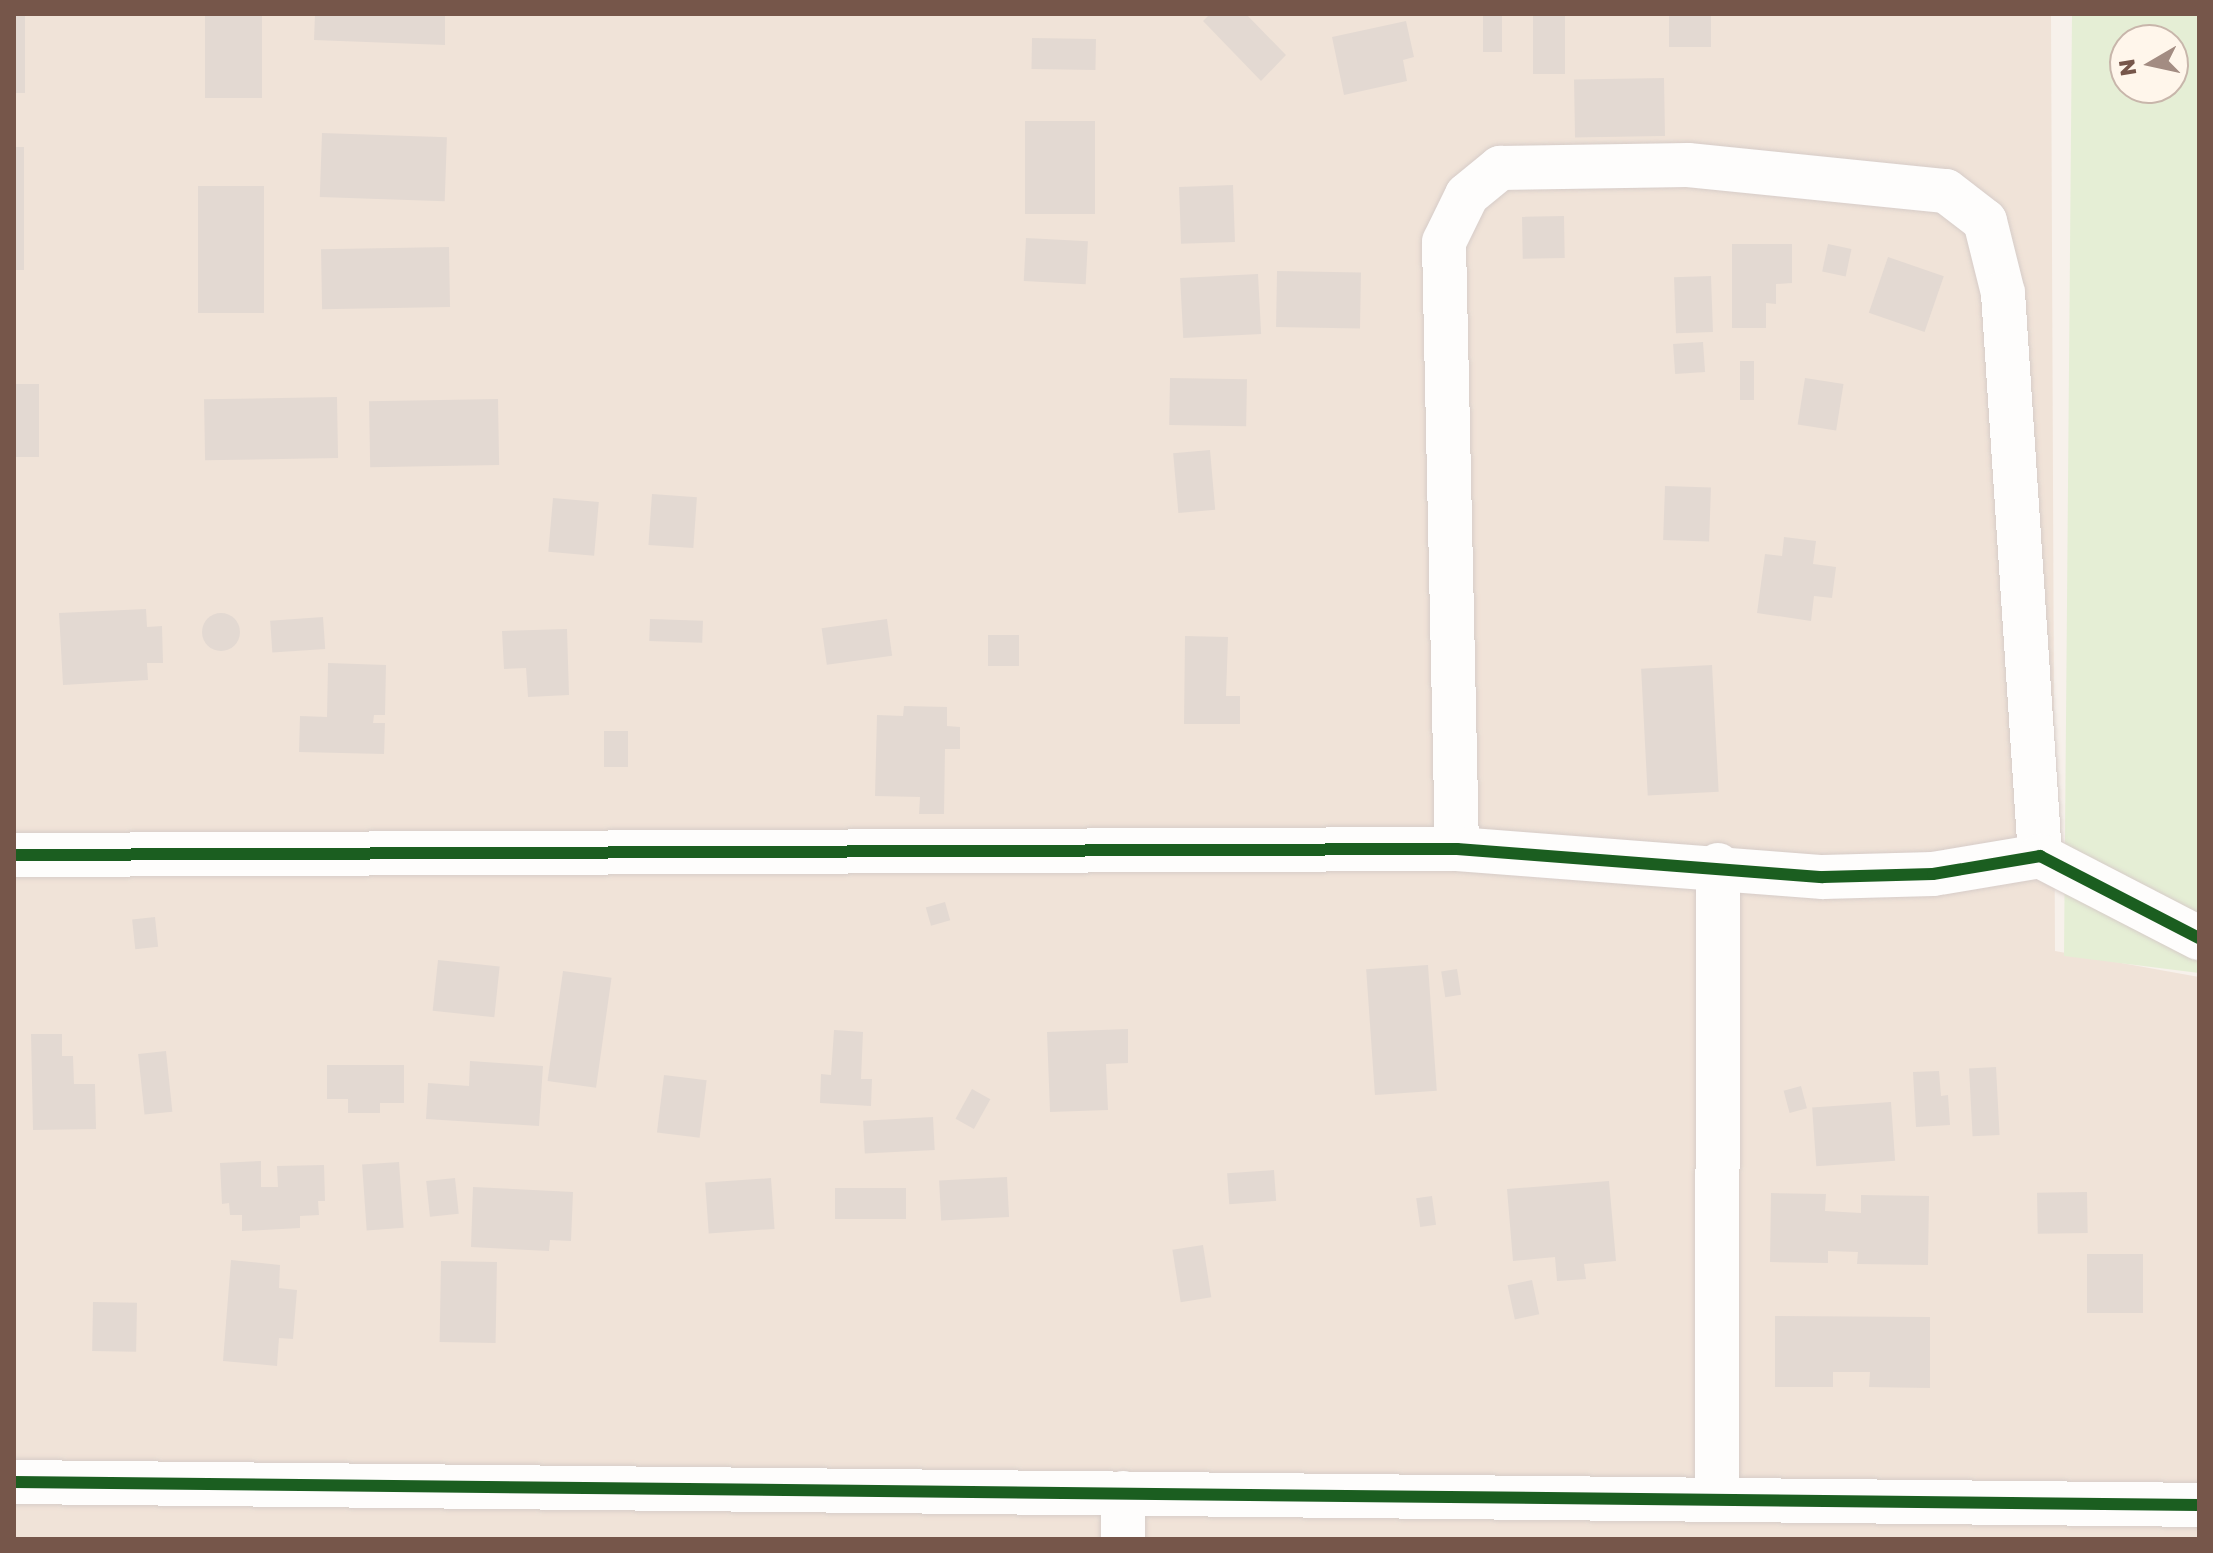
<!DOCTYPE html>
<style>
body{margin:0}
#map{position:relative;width:2213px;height:1553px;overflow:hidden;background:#f7f1eb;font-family:"Golos Text",sans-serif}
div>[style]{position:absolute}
.residential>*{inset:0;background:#f0e3d8}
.green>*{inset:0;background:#e5eed5}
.building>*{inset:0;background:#e3d9d2;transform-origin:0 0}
.round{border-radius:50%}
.roads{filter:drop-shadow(0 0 2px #d6ccc8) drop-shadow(0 0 2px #d6ccc8)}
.street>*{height:44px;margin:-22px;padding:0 22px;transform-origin:22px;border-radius:22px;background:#fefdfc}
.cycleway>*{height:12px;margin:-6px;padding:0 6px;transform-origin:6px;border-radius:6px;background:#1b5e20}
span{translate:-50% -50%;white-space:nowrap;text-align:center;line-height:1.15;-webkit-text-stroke:8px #fff6eb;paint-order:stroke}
.frame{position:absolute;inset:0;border:16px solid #76564a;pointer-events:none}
.north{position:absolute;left:2109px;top:24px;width:80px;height:80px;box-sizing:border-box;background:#fff6eb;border:2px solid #c8b6ab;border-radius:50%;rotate:261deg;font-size:22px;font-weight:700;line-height:32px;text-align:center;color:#76564a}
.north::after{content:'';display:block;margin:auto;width:28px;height:36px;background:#a38c82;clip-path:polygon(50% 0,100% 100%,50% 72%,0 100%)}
</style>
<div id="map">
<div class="residential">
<div style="clip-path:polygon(14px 14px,2051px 14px,2055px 951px,2199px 977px,2199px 1539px,14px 1539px)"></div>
</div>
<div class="green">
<div style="clip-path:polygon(evenodd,2072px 14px,2199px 14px,2199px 973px,2064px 956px,2072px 14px,2125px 40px,2173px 40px,2173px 88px,2125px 88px,2125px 40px)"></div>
</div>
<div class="building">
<div style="left:14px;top:14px;width:11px;height:79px"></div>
<div style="left:205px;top:14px;width:57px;height:84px"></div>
<div style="clip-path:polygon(315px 14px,445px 14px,445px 45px,314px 40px)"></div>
<div style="clip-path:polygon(1210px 14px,1246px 14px,1286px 55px,1261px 81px,1203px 21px)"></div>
<div style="left:1483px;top:14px;width:19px;height:38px"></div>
<div style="left:1533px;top:14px;width:32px;height:60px"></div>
<div style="left:1669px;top:14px;width:42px;height:33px"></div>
<div style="clip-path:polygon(1406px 21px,1414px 57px,1403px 60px,1407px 81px,1344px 95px,1332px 37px)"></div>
<div style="left:1032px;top:38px;width:64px;height:31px;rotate:1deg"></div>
<div style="left:1664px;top:78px;width:58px;height:90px;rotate:89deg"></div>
<div style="left:1025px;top:121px;width:70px;height:93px"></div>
<div style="left:322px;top:133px;width:125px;height:64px;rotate:2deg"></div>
<div style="left:14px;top:147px;width:10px;height:123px"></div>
<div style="left:1233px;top:185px;width:57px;height:54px;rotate:88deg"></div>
<div style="left:264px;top:186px;width:127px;height:66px;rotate:90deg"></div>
<div style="left:1564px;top:216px;width:42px;height:42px;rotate:89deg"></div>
<div style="left:1026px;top:238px;width:62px;height:43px;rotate:3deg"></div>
<div style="clip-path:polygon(1732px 244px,1792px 244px,1792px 283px,1776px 284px,1776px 304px,1766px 303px,1766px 328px,1732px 328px)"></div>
<div style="left:1828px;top:244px;width:24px;height:28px;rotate:12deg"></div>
<div style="left:449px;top:247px;width:60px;height:128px;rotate:89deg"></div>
<div style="left:1888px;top:257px;width:59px;height:59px;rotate:19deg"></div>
<div style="left:1277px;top:271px;width:84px;height:56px;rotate:1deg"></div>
<div style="left:1258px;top:274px;width:60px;height:78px;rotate:87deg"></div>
<div style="left:1711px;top:276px;width:56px;height:37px;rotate:88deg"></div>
<div style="left:1703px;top:342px;width:30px;height:30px;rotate:86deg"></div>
<div style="left:1740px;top:361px;width:14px;height:39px"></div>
<div style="left:1170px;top:378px;width:77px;height:47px;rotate:1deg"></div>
<div style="left:1805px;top:378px;width:39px;height:47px;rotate:9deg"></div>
<div style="left:14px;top:384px;width:25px;height:73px"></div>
<div style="left:337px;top:397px;width:61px;height:133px;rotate:89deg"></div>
<div style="left:498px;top:399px;width:66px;height:129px;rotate:89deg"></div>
<div style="left:1210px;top:450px;width:60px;height:37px;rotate:85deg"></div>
<div style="left:1665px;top:486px;width:46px;height:54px;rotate:2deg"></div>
<div style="left:652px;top:494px;width:45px;height:51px;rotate:4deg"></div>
<div style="left:553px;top:498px;width:46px;height:54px;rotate:5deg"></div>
<div style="clip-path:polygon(1784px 537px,1816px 541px,1813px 564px,1836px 567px,1832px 598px,1814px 596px,1811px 621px,1757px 613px,1765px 554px,1782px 556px)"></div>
<div style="clip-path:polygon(146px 609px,147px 627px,162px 626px,163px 663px,147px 663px,148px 680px,63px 685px,59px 613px)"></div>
<div class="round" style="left:202px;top:613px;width:38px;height:38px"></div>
<div style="left:323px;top:617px;width:32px;height:53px;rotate:86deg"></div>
<div style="left:650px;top:619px;width:53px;height:22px;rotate:2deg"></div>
<div style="left:887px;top:619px;width:37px;height:66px;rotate:82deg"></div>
<div style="clip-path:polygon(567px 629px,569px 695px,528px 697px,526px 668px,504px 669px,502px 631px)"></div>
<div style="left:988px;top:635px;width:31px;height:31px"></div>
<div style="clip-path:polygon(1185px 636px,1228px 637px,1226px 696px,1240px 696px,1240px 724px,1184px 724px)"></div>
<div style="clip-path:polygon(328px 663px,386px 665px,385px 715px,374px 715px,373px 723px,385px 723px,384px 754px,299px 752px,300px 716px,327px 717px)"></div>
<div style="left:1712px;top:665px;width:127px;height:71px;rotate:87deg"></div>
<div style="clip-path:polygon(904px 706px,947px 707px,947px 726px,960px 727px,960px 749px,945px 749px,944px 814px,919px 814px,920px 797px,875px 796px,877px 715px,903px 716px)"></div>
<div style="left:604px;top:731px;width:24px;height:36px"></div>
<div style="left:945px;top:902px;width:19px;height:20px;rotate:74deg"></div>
<div style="left:155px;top:917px;width:30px;height:23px;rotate:84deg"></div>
<div style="left:438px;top:960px;width:62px;height:51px;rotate:6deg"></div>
<div style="left:1428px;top:965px;width:126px;height:62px;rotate:86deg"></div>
<div style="left:1457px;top:969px;width:26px;height:16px;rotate:81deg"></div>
<div style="left:563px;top:971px;width:49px;height:111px;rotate:8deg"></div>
<div style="clip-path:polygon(1128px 1029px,1128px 1063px,1106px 1064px,1108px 1110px,1050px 1112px,1047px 1032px)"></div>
<div style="clip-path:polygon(834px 1030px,863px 1032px,861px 1079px,872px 1079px,871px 1106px,820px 1103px,821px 1074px,831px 1075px)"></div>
<div style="clip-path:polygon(31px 1034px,62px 1034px,62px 1056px,73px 1056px,74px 1084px,95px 1084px,96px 1129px,33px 1130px)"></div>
<div style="left:166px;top:1051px;width:61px;height:28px;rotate:84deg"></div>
<div style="clip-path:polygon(470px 1061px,543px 1066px,539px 1126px,426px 1119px,428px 1083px,469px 1086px)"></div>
<div style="clip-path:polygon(327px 1065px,404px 1065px,404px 1103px,380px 1103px,380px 1113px,348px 1113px,348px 1099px,327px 1099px)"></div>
<div style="left:1996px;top:1067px;width:68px;height:27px;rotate:87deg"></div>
<div style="clip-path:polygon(1939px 1071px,1941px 1096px,1948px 1095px,1950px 1125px,1916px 1127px,1913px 1072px)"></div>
<div style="left:664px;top:1075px;width:43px;height:58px;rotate:7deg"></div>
<div style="left:1801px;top:1086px;width:23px;height:18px;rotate:75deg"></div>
<div style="left:972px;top:1089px;width:21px;height:34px;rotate:29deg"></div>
<div style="left:1891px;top:1102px;width:59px;height:79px;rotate:86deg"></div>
<div style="left:933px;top:1117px;width:33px;height:70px;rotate:87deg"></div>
<div style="clip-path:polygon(261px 1161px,261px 1187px,278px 1187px,277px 1166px,324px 1165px,325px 1201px,318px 1201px,319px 1215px,300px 1216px,300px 1228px,242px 1231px,242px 1215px,230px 1215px,229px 1203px,222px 1204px,220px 1163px)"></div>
<div style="left:399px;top:1162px;width:66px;height:37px;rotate:86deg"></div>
<div style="left:1274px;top:1170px;width:31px;height:47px;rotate:86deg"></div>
<div style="left:1007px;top:1177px;width:40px;height:68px;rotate:87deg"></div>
<div style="left:455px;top:1178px;width:36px;height:29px;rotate:84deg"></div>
<div style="left:771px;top:1178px;width:51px;height:66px;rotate:86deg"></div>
<div style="clip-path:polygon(1609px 1181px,1616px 1261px,1584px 1264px,1586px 1279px,1557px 1281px,1555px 1257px,1513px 1261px,1507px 1189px)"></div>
<div style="clip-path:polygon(473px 1187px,573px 1192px,571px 1241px,550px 1240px,549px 1251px,471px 1247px)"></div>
<div style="left:906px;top:1188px;width:31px;height:71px;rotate:90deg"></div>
<div style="left:2087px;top:1192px;width:41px;height:50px;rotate:89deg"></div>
<div style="clip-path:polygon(1771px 1193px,1826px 1194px,1825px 1211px,1861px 1213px,1861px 1195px,1929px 1196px,1928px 1265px,1857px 1264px,1858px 1252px,1828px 1251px,1828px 1263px,1770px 1262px)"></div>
<div style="left:1432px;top:1196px;width:29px;height:16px;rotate:82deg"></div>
<div style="left:1203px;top:1245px;width:53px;height:31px;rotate:81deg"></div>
<div style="left:2143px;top:1254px;width:59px;height:56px;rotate:90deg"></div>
<div style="clip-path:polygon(231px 1260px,280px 1265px,279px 1288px,297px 1290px,293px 1339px,279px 1338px,277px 1366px,223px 1361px)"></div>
<div style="left:441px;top:1261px;width:56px;height:81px;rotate:1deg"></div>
<div style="left:1532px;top:1280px;width:35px;height:25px;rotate:78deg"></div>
<div style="left:93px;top:1302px;width:44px;height:49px;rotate:1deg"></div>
<div style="clip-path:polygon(1775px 1316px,1930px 1317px,1930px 1388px,1869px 1387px,1870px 1372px,1833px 1372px,1833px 1387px,1775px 1387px)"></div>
</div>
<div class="roads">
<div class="street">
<div style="left:1457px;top:849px;width:607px;rotate:-91.23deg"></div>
<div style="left:1444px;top:242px;width:52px;rotate:-63.9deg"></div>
<div style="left:1467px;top:195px;width:43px;rotate:-39.3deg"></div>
<div style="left:1500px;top:168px;width:188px;rotate:-0.9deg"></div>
<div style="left:1688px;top:165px;width:259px;rotate:5.8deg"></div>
<div style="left:1946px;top:191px;width:49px;rotate:37.6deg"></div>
<div style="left:1985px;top:221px;width:74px;rotate:76deg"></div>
<div style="left:2003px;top:293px;width:564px;rotate:86.24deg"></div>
<div style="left:14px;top:855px;width:1443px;rotate:-0.24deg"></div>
<div style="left:1457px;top:849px;width:367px;rotate:4.4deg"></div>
<div style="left:1823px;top:877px;width:110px;rotate:-1.6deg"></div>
<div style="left:1933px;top:874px;width:109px;rotate:-9.5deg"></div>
<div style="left:2040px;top:856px;width:179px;rotate:27.3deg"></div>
<div style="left:14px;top:1482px;width:2185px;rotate:0.6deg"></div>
<div style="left:1123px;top:1493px;width:46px;rotate:90deg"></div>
<div style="left:1717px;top:1500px;width:635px;rotate:-89.91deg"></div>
</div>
</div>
<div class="cycleway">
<div style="left:14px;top:855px;width:1443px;rotate:-0.24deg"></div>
<div style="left:1457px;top:849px;width:367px;rotate:4.4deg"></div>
<div style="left:1823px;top:877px;width:110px;rotate:-1.6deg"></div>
<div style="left:1933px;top:874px;width:109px;rotate:-9.5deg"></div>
<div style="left:2040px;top:856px;width:179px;rotate:27.3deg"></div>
<div style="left:14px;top:1482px;width:2185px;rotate:0.6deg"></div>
</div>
<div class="frame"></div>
<div class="north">N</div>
</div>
